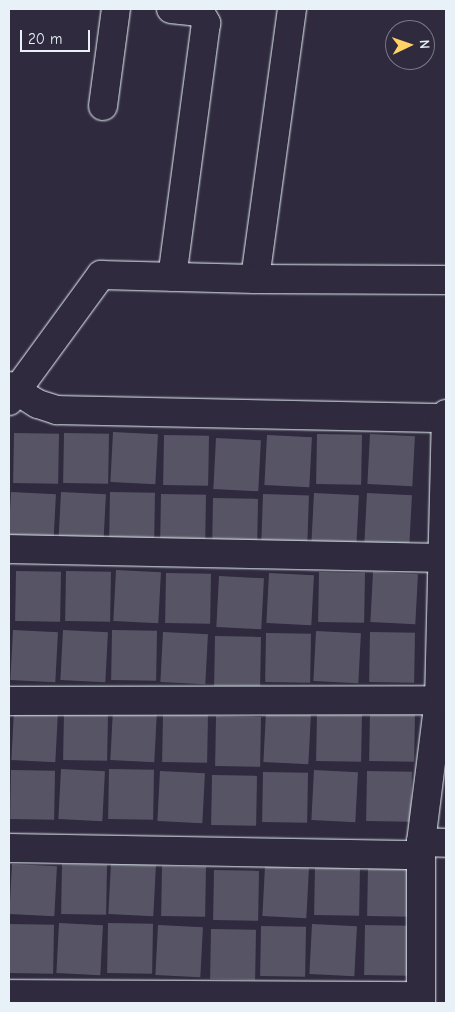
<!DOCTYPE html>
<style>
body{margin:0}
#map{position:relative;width:455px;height:1012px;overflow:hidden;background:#2f2a3d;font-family:"Comic Neue",sans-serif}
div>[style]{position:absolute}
.building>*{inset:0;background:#575565;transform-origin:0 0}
.roads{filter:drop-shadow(0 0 1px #e8f1f8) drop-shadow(0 0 1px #e8f1f8)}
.minor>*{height:28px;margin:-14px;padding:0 14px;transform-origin:14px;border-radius:14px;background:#2f2a3d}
span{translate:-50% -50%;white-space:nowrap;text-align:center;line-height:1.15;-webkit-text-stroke:5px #2f2a3d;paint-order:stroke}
.frame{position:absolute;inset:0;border:10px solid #e8f1f8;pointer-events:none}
.north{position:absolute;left:385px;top:20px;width:50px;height:50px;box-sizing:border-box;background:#2f2a3d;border:1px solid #797a88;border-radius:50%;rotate:87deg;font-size:14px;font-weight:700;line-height:20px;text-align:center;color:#e8f1f8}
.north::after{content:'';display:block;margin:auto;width:18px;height:22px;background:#ffd166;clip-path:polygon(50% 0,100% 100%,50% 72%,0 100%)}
.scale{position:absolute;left:20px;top:30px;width:70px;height:22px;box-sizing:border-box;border:2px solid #e8f1f8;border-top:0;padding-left:6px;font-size:15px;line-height:18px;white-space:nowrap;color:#e8f1f8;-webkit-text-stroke:4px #2f2a3d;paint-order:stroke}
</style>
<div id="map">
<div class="building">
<div style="left:113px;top:432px;width:45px;height:50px;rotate:3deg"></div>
<div style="left:14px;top:433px;width:45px;height:50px;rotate:1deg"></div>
<div style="left:64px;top:433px;width:45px;height:50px;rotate:1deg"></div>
<div style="left:317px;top:434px;width:45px;height:50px;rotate:1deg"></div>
<div style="left:370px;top:434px;width:45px;height:50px;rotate:3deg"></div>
<div style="left:164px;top:435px;width:45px;height:50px;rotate:1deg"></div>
<div style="left:267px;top:435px;width:45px;height:50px;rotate:3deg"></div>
<div style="left:216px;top:438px;width:45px;height:51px;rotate:3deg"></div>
<div style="left:11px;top:492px;width:45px;height:50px;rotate:3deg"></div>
<div style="left:61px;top:492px;width:45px;height:50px;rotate:3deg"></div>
<div style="left:110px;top:492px;width:45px;height:49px;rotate:1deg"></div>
<div style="left:314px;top:493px;width:45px;height:50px;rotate:3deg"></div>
<div style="left:367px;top:493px;width:45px;height:51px;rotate:3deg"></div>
<div style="left:161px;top:494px;width:45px;height:50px;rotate:1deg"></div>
<div style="left:263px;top:494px;width:46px;height:50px;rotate:2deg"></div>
<div style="left:213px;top:498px;width:45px;height:50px;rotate:1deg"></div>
<div style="left:116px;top:570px;width:45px;height:51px;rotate:3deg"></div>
<div style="left:16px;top:571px;width:45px;height:50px;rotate:1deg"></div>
<div style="left:66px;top:571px;width:45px;height:50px;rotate:1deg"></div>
<div style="left:319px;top:572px;width:46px;height:50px;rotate:1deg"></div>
<div style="left:373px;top:572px;width:45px;height:50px;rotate:3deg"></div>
<div style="left:166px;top:573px;width:45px;height:50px;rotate:1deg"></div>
<div style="left:269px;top:573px;width:45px;height:50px;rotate:3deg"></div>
<div style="left:219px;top:576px;width:45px;height:51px;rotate:3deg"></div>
<div style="left:13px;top:630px;width:45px;height:50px;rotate:3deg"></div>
<div style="left:63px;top:630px;width:45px;height:50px;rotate:3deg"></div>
<div style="left:112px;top:630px;width:45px;height:50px;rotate:1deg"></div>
<div style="left:316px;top:631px;width:45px;height:50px;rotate:3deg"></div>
<div style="left:163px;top:632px;width:45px;height:50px;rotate:3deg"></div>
<div style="left:370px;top:632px;width:45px;height:50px;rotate:1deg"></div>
<div style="left:266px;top:633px;width:45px;height:49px;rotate:1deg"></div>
<div style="left:215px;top:636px;width:46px;height:50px;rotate:1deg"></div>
<div style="left:113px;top:709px;width:44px;height:51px;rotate:3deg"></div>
<div style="left:14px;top:710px;width:44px;height:50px;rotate:3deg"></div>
<div style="left:64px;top:710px;width:44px;height:50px;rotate:1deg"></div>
<div style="left:317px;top:711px;width:45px;height:50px;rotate:1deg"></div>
<div style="left:163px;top:712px;width:45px;height:50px;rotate:1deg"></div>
<div style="left:266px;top:712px;width:45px;height:50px;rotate:3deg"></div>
<div style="left:370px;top:712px;width:45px;height:49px;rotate:1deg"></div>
<div style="left:216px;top:716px;width:45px;height:50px;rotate:1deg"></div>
<div style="left:61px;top:769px;width:44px;height:50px;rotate:3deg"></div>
<div style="left:109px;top:769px;width:45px;height:50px;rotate:1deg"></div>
<div style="left:11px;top:770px;width:44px;height:49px;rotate:1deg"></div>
<div style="left:314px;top:770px;width:44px;height:50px;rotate:3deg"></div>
<div style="left:160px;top:771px;width:45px;height:50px;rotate:3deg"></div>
<div style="left:367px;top:771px;width:45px;height:50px;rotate:1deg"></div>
<div style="left:263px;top:772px;width:45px;height:50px;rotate:1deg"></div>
<div style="left:212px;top:775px;width:45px;height:50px;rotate:1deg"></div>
<div style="left:111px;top:863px;width:45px;height:51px;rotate:3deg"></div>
<div style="left:12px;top:864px;width:45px;height:50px;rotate:3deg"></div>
<div style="left:62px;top:864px;width:45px;height:50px;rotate:1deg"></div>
<div style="left:315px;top:865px;width:45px;height:50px;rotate:1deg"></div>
<div style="left:162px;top:866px;width:44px;height:50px;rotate:1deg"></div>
<div style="left:265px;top:866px;width:44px;height:50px;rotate:3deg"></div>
<div style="left:368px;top:866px;width:45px;height:50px;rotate:1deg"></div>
<div style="left:214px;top:870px;width:45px;height:50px;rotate:1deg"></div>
<div style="left:59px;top:923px;width:44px;height:50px;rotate:3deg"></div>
<div style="left:108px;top:923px;width:45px;height:50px;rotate:1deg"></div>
<div style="left:9px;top:924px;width:45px;height:49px;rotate:1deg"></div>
<div style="left:312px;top:924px;width:45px;height:50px;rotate:3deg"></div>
<div style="left:158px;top:925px;width:45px;height:50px;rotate:3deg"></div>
<div style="left:365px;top:925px;width:45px;height:50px;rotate:1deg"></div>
<div style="left:261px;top:926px;width:45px;height:50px;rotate:1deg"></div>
<div style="left:211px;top:929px;width:45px;height:50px;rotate:1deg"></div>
</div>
<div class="roads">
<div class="minor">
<div style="left:171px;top:9px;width:29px;rotate:6deg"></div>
<div style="left:200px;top:12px;width:13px;rotate:61deg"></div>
<div style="left:206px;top:23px;width:256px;rotate:97.6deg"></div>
<div style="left:103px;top:106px;width:98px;rotate:-82.4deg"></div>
<div style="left:255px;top:279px;width:273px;rotate:-82.2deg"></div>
<div style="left:9px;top:386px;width:34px;rotate:32deg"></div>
<div style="left:38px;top:404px;width:20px;rotate:18deg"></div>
<div style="left:57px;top:410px;width:389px;rotate:1.2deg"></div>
<div style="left:9px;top:401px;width:156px;rotate:-53.9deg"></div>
<div style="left:101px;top:275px;width:154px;rotate:1.5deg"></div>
<div style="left:255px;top:279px;width:191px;rotate:0.3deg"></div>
<div style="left:9px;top:549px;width:433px;rotate:1.2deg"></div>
<div style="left:9px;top:701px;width:437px;rotate:-0.1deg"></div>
<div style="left:421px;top:842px;width:25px;rotate:2deg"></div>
<div style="left:9px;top:848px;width:412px;rotate:1deg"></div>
<div style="left:9px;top:994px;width:411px;rotate:0.3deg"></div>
<div style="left:421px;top:1003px;width:161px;rotate:-90deg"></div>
<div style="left:421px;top:842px;width:143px;rotate:-82.8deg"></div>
<div style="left:439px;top:700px;width:286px;rotate:-88.6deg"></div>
</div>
</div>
<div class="frame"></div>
<div class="north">N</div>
<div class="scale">20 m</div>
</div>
